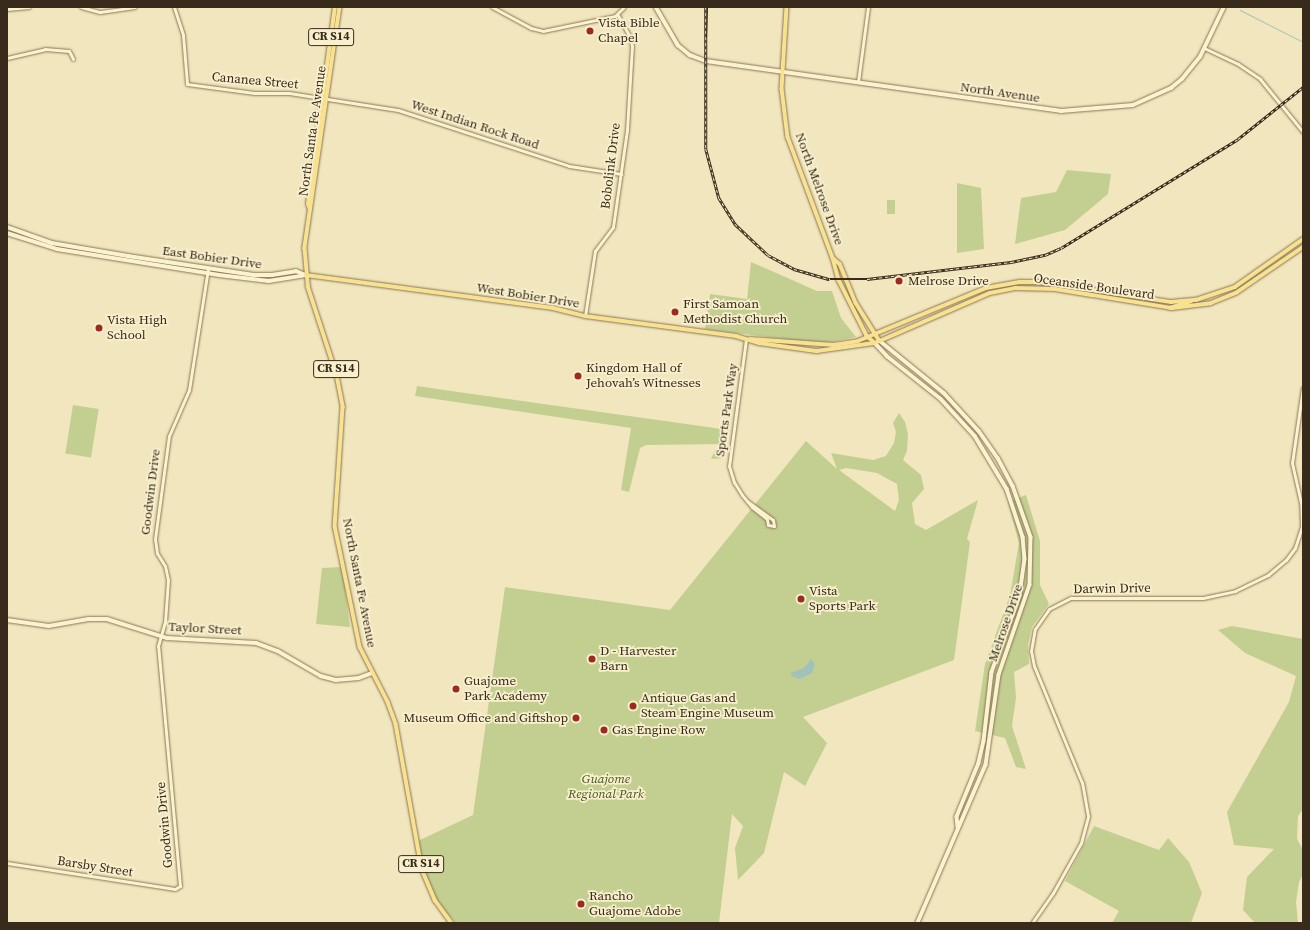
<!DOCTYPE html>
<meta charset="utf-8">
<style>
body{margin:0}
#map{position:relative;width:1310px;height:930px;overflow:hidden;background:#f1e6bd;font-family:"Source Serif 4",serif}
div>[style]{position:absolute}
.green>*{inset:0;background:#c3cf90;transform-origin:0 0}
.water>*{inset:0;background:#a1c2bb}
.stream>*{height:1px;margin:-0.5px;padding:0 0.5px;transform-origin:0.5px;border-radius:0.5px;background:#a1c2bb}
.roads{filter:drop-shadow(0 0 1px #8a7655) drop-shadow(0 0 1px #8a7655)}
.tertiary>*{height:3px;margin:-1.5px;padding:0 1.5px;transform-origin:1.5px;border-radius:1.5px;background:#fbf2d0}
.secondary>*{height:3.5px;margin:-1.75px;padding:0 1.75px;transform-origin:1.75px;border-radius:1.75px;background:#fbf2d0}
.primary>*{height:3.5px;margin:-1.75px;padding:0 1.75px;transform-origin:1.75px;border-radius:1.75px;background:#f8e191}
.tram>*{height:1px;margin:-0.5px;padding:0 0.5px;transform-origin:0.5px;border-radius:0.5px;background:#382b1b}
.rail>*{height:2.5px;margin-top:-1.25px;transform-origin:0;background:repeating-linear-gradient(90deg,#f8efcd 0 3px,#382b1b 0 6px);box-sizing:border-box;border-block:1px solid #382b1b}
.dots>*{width:11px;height:11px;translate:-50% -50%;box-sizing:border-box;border:2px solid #f8efcd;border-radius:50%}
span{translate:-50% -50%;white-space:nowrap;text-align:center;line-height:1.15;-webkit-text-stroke:3.5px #f8efcd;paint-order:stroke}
.shield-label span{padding:1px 3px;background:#f8efcd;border:1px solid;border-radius:3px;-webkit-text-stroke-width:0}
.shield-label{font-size:12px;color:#382b1b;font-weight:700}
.poi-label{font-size:13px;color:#382b1b}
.left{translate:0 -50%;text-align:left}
.right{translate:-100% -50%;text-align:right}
.street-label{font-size:13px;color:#382b1b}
.park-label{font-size:13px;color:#445620;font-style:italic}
.frame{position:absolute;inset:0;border:8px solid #382b1b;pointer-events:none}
</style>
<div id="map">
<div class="green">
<div style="clip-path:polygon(1067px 170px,1111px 174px,1108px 194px,1065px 230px,1015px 244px,1021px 198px,1056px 192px)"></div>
<div style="clip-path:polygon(957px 183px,981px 188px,984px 249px,957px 253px)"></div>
<div style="left:887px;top:200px;width:8px;height:14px"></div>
<div style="clip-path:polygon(751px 262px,817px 291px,832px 291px,841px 318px,856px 337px,832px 342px,809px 342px,705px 329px,710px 294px,747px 299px)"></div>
<div style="clip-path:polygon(417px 386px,458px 392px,729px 430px,726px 444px,646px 445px,640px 448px,629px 492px,621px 490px,631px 428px,415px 396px)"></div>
<div style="left:73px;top:405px;width:26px;height:49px;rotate:9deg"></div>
<div style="clip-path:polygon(evenodd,899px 413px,905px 422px,908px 434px,907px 451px,903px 460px,921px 475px,924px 489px,912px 503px,915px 524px,926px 530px,978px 500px,967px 539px,970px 542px,954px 660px,803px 717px,827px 743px,805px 786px,784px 772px,764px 853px,738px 880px,735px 848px,743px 826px,732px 814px,719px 923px,456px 923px,437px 901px,425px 876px,418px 841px,473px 815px,505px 587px,670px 610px,806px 441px,837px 469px,831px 453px,873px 460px,886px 456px,894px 443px,896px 432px,893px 423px,899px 413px,846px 468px,877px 473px,897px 484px,899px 500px,895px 511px,839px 470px,846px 468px)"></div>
<div style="clip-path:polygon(723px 447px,727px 449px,724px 458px,711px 459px,715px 450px)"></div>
<div style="clip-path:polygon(1026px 495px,1040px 541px,1040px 585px,1049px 604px,1032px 627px,1028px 645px,1029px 664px,1014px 672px,1016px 698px,1012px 726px,1026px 769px,1016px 767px,1005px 738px,975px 731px,985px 664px,1010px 595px,1019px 543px,1008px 502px)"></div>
<div style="clip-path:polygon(342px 567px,350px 627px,316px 624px,322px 568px)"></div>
<div style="clip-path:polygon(1232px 626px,1303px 639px,1303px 809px,1298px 816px,1297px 839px,1303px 850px,1303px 874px,1299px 882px,1296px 902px,1298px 923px,1255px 923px,1243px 910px,1247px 877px,1274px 849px,1234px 845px,1227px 812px,1289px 702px,1296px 676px,1245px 653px,1218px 630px)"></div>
<div style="clip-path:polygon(1094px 826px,1159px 850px,1168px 838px,1189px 862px,1202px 893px,1191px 923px,1112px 923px,1119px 911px,1065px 881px)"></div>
</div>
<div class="water">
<div style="clip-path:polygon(811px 659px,815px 664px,812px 673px,800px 679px,793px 677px,790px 673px,804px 668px)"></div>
</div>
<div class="stream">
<div style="left:1240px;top:10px;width:71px;rotate:26.9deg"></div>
</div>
<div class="roads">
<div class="tertiary">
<div style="left:81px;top:7px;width:20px;rotate:15deg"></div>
<div style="left:100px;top:12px;width:35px;rotate:-8deg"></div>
<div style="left:174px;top:7px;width:29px;rotate:72deg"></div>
<div style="left:183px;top:35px;width:49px;rotate:85.3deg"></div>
<div style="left:187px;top:84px;width:68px;rotate:7.7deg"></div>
<div style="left:254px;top:93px;width:35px"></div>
<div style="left:289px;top:93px;width:110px;rotate:8.9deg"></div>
<div style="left:398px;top:110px;width:180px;rotate:18.1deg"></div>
<div style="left:569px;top:166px;width:53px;rotate:8.7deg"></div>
<div style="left:492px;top:7px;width:44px;rotate:28.3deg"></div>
<div style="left:531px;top:28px;width:12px;rotate:14deg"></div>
<div style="left:543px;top:31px;width:74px;rotate:-11.8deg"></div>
<div style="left:615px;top:16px;width:13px;rotate:-45deg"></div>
<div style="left:7px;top:9px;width:22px;rotate:-5deg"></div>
<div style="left:1204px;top:48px;width:38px;rotate:25deg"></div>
<div style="left:1238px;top:64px;width:27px;rotate:34deg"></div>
<div style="left:1260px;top:79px;width:68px;rotate:50.9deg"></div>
<div style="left:7px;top:58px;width:39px;rotate:-13deg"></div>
<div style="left:45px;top:49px;width:24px;rotate:5deg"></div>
<div style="left:69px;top:51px;width:9px;rotate:63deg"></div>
<div style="left:858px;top:82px;width:76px;rotate:-82.4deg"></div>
<div style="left:585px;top:316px;width:66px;rotate:-81.3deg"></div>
<div style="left:595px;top:251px;width:30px;rotate:-53deg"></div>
<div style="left:613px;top:227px;width:98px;rotate:-81.8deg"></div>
<div style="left:627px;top:130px;width:84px;rotate:-86.6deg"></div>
<div style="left:632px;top:46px;width:9px;rotate:-103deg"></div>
<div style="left:630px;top:37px;width:25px;rotate:-119deg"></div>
<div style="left:746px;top:339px;width:128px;rotate:97.6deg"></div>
<div style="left:729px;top:466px;width:17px;rotate:73deg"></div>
<div style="left:734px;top:482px;width:15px;rotate:58deg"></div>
<div style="left:742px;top:495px;width:16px;rotate:50deg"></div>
<div style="left:752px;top:507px;width:19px;rotate:39deg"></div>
<div style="left:767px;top:519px;width:6px;rotate:81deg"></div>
<div style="left:768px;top:525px;width:6px;rotate:9deg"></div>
<div style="left:774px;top:526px;width:6px;rotate:-99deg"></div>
<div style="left:773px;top:520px;width:31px;rotate:-144deg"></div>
<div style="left:7px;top:863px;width:170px;rotate:8.8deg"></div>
<div style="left:175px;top:889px;width:6px;rotate:-31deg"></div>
<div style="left:180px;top:886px;width:241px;rotate:-95.2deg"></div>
<div style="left:158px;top:646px;width:25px;rotate:-74deg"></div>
<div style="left:165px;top:622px;width:42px;rotate:-85.9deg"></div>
<div style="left:168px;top:580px;width:14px;rotate:-102deg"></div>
<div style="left:165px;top:566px;width:15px;rotate:-122deg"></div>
<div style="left:157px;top:553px;width:14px;rotate:-98deg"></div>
<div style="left:155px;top:539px;width:104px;rotate:-82.3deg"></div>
<div style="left:169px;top:436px;width:50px;rotate:-66.5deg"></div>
<div style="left:189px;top:390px;width:123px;rotate:-81.1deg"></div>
<div style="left:1032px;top:923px;width:37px;rotate:-55deg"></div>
<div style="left:1053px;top:893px;width:57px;rotate:-60.8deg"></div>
<div style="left:1081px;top:843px;width:28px;rotate:-75deg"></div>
<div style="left:1088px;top:816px;width:34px;rotate:-100deg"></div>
<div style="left:1082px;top:783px;width:126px;rotate:-112.3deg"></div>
<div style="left:1034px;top:666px;width:15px;rotate:-101deg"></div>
<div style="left:1031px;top:651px;width:22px;rotate:-80deg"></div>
<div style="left:1035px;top:629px;width:24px;rotate:-55deg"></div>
<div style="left:1049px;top:609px;width:25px;rotate:-27deg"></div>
<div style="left:1071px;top:598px;width:132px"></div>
<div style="left:1203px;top:598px;width:33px;rotate:-12deg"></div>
<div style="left:1235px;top:591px;width:37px;rotate:-26deg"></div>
<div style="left:1268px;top:575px;width:23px;rotate:-40deg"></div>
<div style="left:1286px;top:560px;width:15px;rotate:-53deg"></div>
<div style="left:1295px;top:548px;width:23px;rotate:-72deg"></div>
<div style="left:1302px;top:526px;width:23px;rotate:-92deg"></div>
<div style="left:1301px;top:503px;width:41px;rotate:-102.7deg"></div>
<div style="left:1292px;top:463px;width:76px;rotate:-81.7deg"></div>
</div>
<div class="secondary">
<div style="left:656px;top:7px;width:44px;rotate:59.9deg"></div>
<div style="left:678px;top:45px;width:16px;rotate:40deg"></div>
<div style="left:690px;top:55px;width:17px;rotate:21deg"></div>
<div style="left:706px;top:61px;width:359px;rotate:8deg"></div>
<div style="left:1061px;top:111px;width:72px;rotate:-4.8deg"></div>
<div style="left:1133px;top:105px;width:42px;rotate:-24.1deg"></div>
<div style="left:1171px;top:88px;width:14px;rotate:-39deg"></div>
<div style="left:1182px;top:79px;width:28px;rotate:-51deg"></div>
<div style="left:1200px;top:57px;width:55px;rotate:-64.4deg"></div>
<div style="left:7px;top:227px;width:48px;rotate:19.6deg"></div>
<div style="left:52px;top:243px;width:77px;rotate:9.7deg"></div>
<div style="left:128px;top:256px;width:127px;rotate:8.6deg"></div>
<div style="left:254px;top:275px;width:18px"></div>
<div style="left:272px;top:275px;width:24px;rotate:-9deg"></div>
<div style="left:296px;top:271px;width:11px;rotate:22deg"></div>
<div style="left:7px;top:233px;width:52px;rotate:17.7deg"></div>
<div style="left:57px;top:249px;width:164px;rotate:9.1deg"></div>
<div style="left:219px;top:275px;width:50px;rotate:6.8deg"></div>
<div style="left:269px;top:281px;width:37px;rotate:-9deg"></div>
<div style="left:879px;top:340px;width:84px;rotate:39.2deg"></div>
<div style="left:944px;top:393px;width:52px;rotate:47.4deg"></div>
<div style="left:979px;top:431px;width:33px;rotate:55deg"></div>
<div style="left:998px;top:458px;width:32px;rotate:62deg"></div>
<div style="left:1013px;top:486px;width:54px;rotate:70.6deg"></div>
<div style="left:1031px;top:537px;width:48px;rotate:91.2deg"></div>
<div style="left:1030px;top:585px;width:95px;rotate:109deg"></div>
<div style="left:999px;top:675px;width:91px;rotate:98.2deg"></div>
<div style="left:986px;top:765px;width:172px;rotate:113.3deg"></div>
<div style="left:875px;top:343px;width:18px;rotate:47deg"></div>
<div style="left:887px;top:356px;width:69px;rotate:38.5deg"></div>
<div style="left:941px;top:399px;width:50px;rotate:47.4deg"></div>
<div style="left:975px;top:436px;width:62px;rotate:58.9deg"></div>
<div style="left:1007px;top:489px;width:51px;rotate:71.6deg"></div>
<div style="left:1023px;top:537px;width:22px;rotate:85deg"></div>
<div style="left:1025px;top:559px;width:37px;rotate:98deg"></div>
<div style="left:1020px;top:596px;width:81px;rotate:110.2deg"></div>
<div style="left:992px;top:672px;width:69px;rotate:96.6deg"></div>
<div style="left:984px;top:741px;width:23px;rotate:103deg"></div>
<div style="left:979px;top:763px;width:58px;rotate:112.2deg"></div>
<div style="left:957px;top:817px;width:10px;rotate:84deg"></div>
<div style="left:7px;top:620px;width:42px;rotate:8.1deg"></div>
<div style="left:49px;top:626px;width:40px;rotate:-10deg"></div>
<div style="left:88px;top:619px;width:19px"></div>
<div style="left:107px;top:619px;width:63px;rotate:17.6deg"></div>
<div style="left:167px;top:638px;width:89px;rotate:3.2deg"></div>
<div style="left:256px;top:643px;width:23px;rotate:20deg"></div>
<div style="left:278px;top:651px;width:50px;rotate:30.2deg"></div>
<div style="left:321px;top:676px;width:16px;rotate:15deg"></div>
<div style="left:336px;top:680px;width:23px;rotate:-5deg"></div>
<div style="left:359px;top:678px;width:14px;rotate:-21deg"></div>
</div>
<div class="primary">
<div style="left:340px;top:7px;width:244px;rotate:98.3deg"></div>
<div style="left:305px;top:248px;width:38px;rotate:85deg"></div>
<div style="left:308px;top:286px;width:94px;rotate:72deg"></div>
<div style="left:337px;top:375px;width:33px;rotate:79deg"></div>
<div style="left:343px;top:407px;width:119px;rotate:93.8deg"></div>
<div style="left:335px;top:526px;width:124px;rotate:78.3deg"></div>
<div style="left:360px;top:647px;width:62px;rotate:63deg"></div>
<div style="left:388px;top:702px;width:23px;rotate:70deg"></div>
<div style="left:396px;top:724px;width:147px;rotate:79.8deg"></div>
<div style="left:422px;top:869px;width:34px;rotate:67deg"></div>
<div style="left:435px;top:900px;width:29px;rotate:54deg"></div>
<div style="left:787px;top:7px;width:82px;rotate:93.5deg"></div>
<div style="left:782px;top:89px;width:48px;rotate:82.9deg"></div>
<div style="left:788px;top:137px;width:129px;rotate:69.6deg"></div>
<div style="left:833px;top:258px;width:23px;rotate:75deg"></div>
<div style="left:839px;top:280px;width:63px;rotate:63.4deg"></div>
<div style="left:867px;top:336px;width:11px;rotate:41deg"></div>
<div style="left:310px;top:210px;width:6px;rotate:-108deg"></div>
<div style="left:308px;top:204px;width:199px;rotate:-82.2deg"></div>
<div style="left:833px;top:258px;width:9px;rotate:41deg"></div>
<div style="left:840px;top:264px;width:42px;rotate:67.7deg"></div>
<div style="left:856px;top:303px;width:44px;rotate:58.1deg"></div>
<div style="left:306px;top:275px;width:249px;rotate:7.6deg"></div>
<div style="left:553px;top:308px;width:33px;rotate:14deg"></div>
<div style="left:585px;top:316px;width:152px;rotate:7.5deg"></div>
<div style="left:736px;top:336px;width:24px;rotate:17deg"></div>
<div style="left:759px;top:343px;width:59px;rotate:7.9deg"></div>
<div style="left:817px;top:351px;width:59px;rotate:-7.9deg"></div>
<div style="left:875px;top:343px;width:125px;rotate:-23.5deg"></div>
<div style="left:990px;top:293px;width:25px;rotate:-11deg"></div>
<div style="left:1015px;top:288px;width:40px;rotate:1.4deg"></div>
<div style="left:1055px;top:289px;width:119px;rotate:9.2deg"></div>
<div style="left:1172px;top:308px;width:39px;rotate:-7deg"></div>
<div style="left:1211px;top:303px;width:27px;rotate:-22deg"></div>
<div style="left:1236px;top:293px;width:81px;rotate:-34.5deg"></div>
<div style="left:1170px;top:308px;width:22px;rotate:-18deg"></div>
<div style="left:750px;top:339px;width:84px;rotate:4.1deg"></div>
<div style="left:834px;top:345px;width:24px;rotate:-9deg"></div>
<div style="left:858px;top:341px;width:139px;rotate:-22.5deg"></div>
<div style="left:986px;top:288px;width:35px;rotate:-10deg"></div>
<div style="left:1020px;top:282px;width:19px"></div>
<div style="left:1039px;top:282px;width:134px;rotate:8.6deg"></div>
<div style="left:1171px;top:302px;width:25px;rotate:-5deg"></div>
<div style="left:1196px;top:300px;width:41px;rotate:-18.4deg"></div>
<div style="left:1235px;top:287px;width:83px;rotate:-35.2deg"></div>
</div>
</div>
<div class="tram">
<div style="left:706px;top:37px;width:30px;rotate:-88deg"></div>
</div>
<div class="rail">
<div style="left:706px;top:7px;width:142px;rotate:90deg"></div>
<div style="left:706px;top:149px;width:51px;rotate:75.1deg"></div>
<div style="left:719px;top:198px;width:31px;rotate:58deg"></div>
<div style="left:735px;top:224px;width:45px;rotate:43.2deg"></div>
<div style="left:768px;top:255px;width:30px;rotate:28deg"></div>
<div style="left:794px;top:269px;width:37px;rotate:16deg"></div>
<div style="left:830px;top:279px;width:37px"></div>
<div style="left:867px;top:279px;width:145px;rotate:-6.7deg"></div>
<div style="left:1011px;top:262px;width:35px;rotate:-12deg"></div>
<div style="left:1045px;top:255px;width:17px;rotate:-24deg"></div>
<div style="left:1061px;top:248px;width:208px;rotate:-31.6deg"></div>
<div style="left:1238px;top:139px;width:83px;rotate:-38.7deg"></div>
</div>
<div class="dots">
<div style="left:590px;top:31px;background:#9d2a20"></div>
<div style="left:899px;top:281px;background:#9d2a20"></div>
<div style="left:675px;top:312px;background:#9d2a20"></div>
<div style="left:99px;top:328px;background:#9d2a20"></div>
<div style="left:578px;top:376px;background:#9d2a20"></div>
<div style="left:801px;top:599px;background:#9d2a20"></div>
<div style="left:592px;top:659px;background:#9d2a20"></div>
<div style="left:456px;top:689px;background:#9d2a20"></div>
<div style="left:633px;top:706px;background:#9d2a20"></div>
<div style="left:576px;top:718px;background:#9d2a20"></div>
<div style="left:604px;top:730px;background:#9d2a20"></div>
<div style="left:581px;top:904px;background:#9d2a20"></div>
</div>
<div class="shield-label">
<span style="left:331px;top:37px">CR S14</span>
<span style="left:336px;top:369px">CR S14</span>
<span style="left:421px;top:864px">CR S14</span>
</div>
<div class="poi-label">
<span class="left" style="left:598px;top:31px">Vista Bible<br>Chapel</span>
<span class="left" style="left:908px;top:281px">Melrose Drive</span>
<span class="left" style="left:683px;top:312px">First Samoan<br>Methodist Church</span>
<span class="left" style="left:107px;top:328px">Vista High<br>School</span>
<span class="left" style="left:586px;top:376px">Kingdom Hall of<br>Jehovah’s Witnesses</span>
<span class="left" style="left:809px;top:599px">Vista<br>Sports Park</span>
<span class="left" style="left:600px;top:659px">D - Harvester<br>Barn</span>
<span class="left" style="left:464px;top:689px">Guajome<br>Park Academy</span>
<span class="left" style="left:641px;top:706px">Antique Gas and<br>Steam Engine Museum</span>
<span class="right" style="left:568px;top:718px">Museum Office and Giftshop</span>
<span class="left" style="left:612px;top:730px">Gas Engine Row</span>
<span class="left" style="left:589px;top:904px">Rancho<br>Guajome Adobe</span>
</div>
<div class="street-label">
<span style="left:255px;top:81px;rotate:5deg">Cananea Street</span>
<span style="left:1000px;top:93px;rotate:8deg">North Avenue</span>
<span style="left:475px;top:125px;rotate:18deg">West Indian Rock Road</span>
<span style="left:313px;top:131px;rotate:-82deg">North Santa Fe Avenue</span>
<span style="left:611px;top:166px;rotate:-83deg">Bobolink Drive</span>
<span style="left:819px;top:189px;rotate:70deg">North Melrose Drive</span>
<span style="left:212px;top:258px;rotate:8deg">East Bobier Drive</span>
<span style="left:1094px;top:287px;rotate:8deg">Oceanside Boulevard</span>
<span style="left:528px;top:296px;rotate:9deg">West Bobier Drive</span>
<span style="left:727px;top:410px;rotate:-82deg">Sports Park Way</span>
<span style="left:151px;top:492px;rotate:-83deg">Goodwin Drive</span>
<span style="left:359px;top:583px;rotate:79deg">North Santa Fe Avenue</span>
<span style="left:1112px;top:589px;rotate:-1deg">Darwin Drive</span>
<span style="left:1006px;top:623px;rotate:-71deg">Melrose Drive</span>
<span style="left:205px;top:629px;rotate:3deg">Taylor Street</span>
<span style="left:165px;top:825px;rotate:-95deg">Goodwin Drive</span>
<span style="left:95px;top:867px;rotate:9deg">Barsby Street</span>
</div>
<div class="park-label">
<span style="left:606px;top:787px">Guajome<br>Regional Park</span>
</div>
<div class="frame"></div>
</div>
